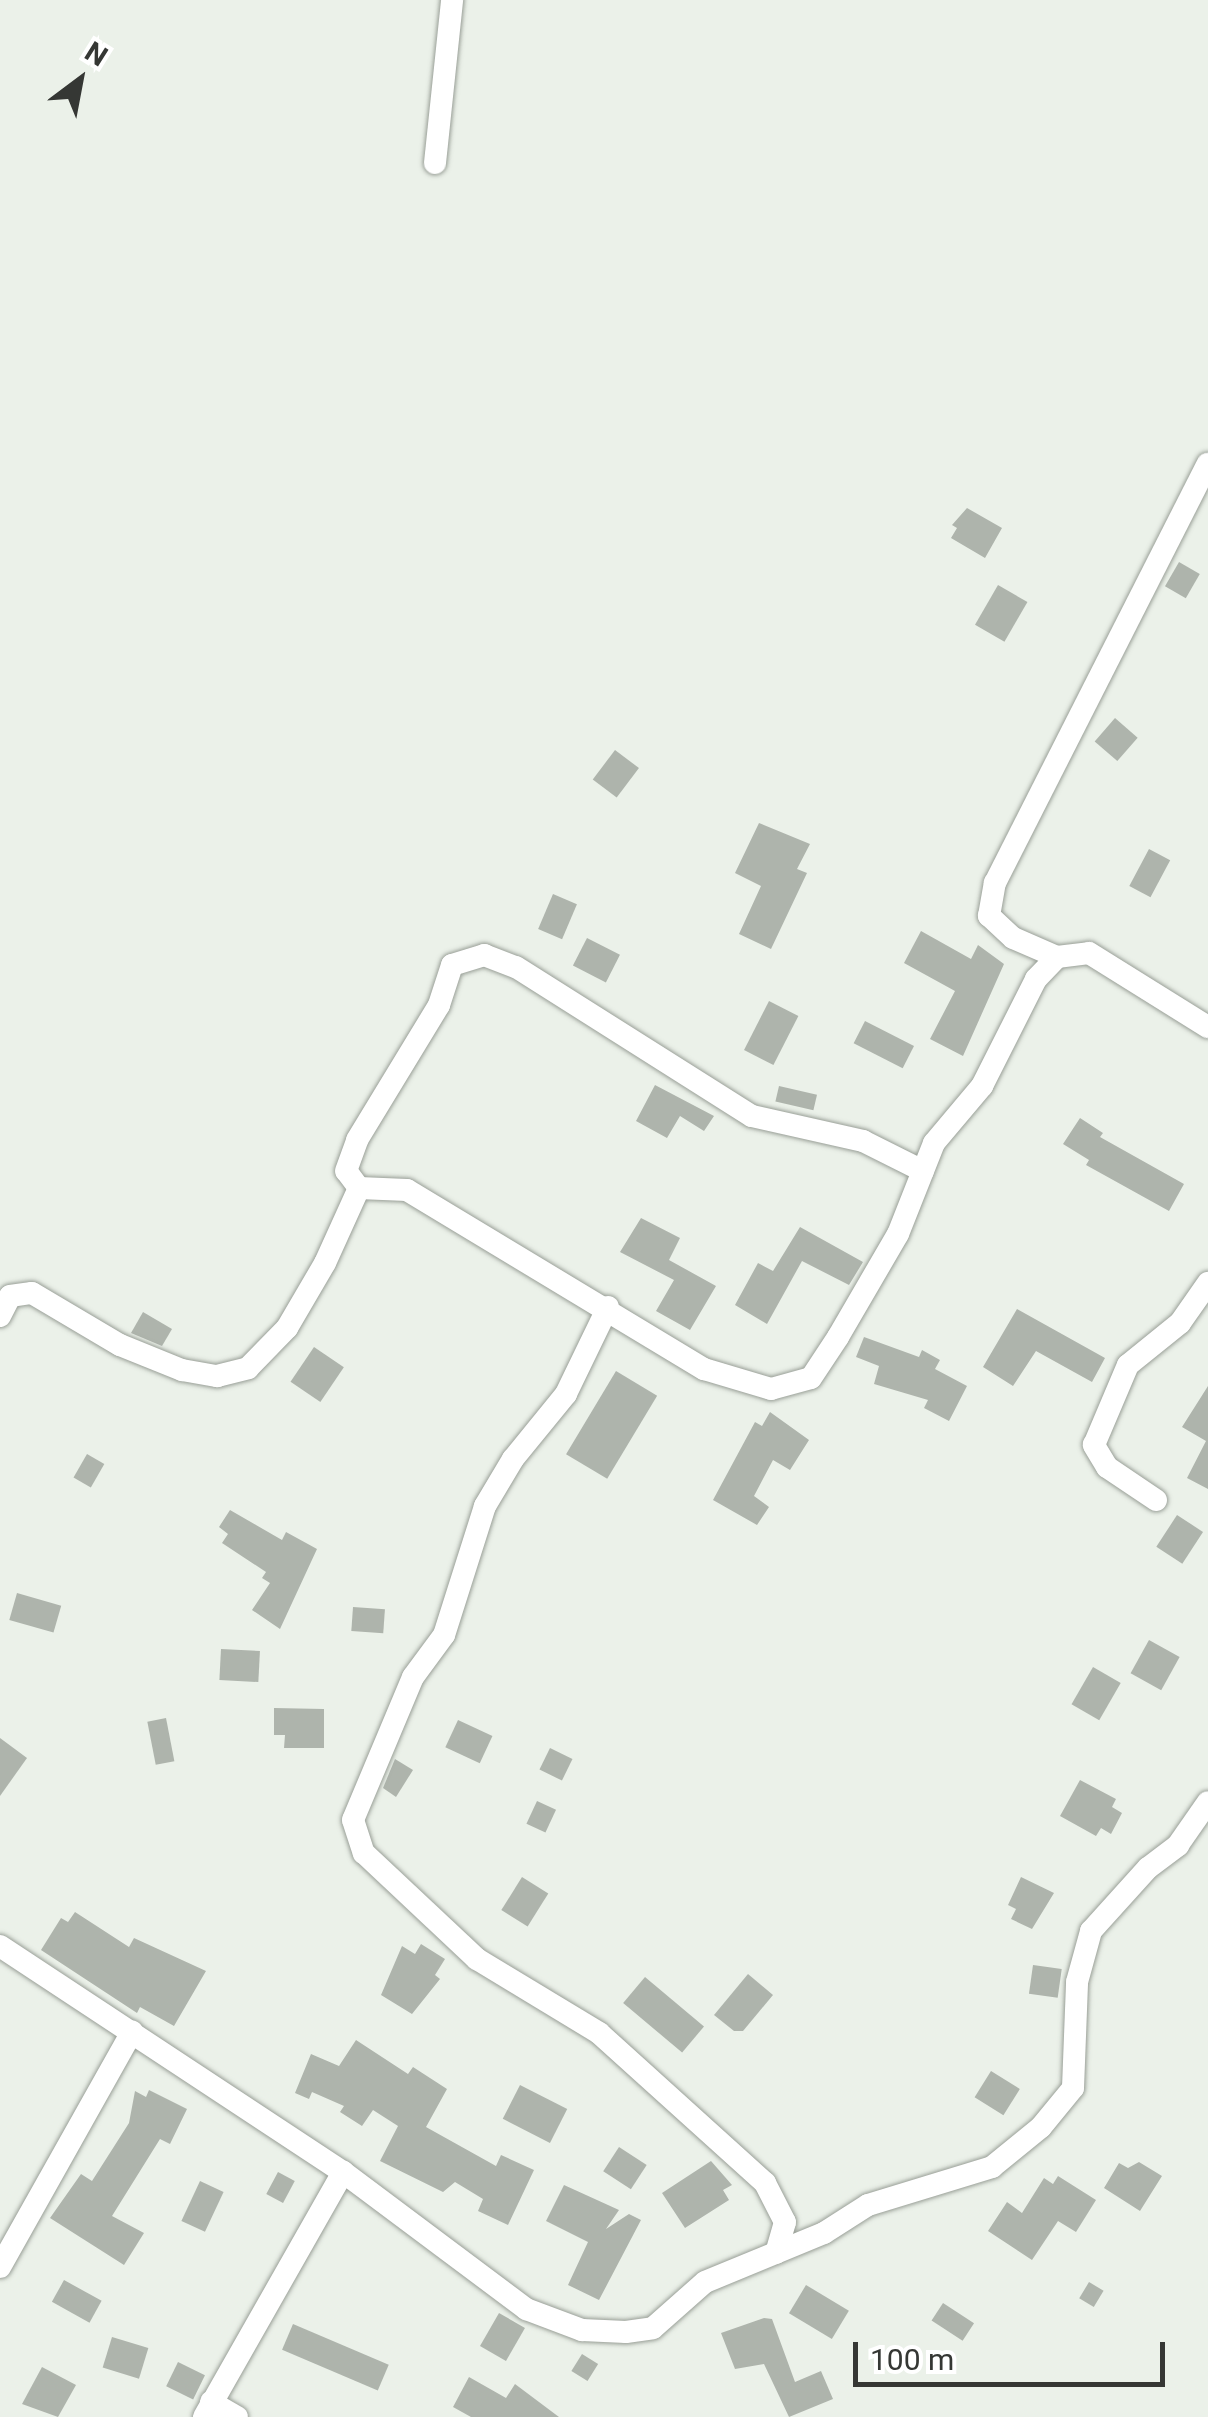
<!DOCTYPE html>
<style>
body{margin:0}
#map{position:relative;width:1208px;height:2417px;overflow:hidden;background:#ebf1e9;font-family:Roboto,sans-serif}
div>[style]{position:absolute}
.building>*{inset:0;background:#aeb4ac;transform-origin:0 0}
.roads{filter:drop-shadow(0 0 2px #999f97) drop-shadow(0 0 2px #999f97)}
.minor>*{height:22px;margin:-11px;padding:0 11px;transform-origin:11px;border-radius:11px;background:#fff}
span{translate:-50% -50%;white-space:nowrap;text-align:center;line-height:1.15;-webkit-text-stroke:9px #fff;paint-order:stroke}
.north{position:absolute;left:30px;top:30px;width:100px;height:100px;-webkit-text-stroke:8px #fff;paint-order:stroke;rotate:32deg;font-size:28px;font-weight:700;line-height:40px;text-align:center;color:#353734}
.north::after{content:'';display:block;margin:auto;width:35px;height:45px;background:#353734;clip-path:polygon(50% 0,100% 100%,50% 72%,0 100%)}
.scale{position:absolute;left:853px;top:2342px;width:312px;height:45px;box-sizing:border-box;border:5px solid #353734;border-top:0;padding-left:12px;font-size:30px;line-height:35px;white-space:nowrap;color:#353734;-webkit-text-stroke:8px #fff;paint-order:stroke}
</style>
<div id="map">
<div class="building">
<div style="clip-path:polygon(967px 508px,1002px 528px,985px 558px,951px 538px,957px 528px,952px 525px)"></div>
<div style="left:1179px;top:562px;width:24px;height:28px;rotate:30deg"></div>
<div style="left:998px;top:585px;width:34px;height:46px;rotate:30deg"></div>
<div style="left:1115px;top:718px;width:30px;height:31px;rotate:41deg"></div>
<div style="left:615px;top:750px;width:30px;height:37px;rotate:37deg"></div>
<div style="clip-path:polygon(759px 823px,810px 844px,797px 869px,807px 873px,771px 949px,739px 934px,761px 886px,735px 873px)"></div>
<div style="left:1149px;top:849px;width:24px;height:42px;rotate:28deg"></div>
<div style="left:553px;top:894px;width:26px;height:38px;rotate:23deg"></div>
<div style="clip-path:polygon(921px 931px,971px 959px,978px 945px,1004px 964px,963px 1056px,930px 1039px,955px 991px,904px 963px)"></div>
<div style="left:587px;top:938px;width:37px;height:31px;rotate:27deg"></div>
<div style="left:769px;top:1001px;width:33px;height:55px;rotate:27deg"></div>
<div style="left:865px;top:1021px;width:55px;height:25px;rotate:27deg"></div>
<div style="clip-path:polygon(655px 1085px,714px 1116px,704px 1131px,680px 1116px,667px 1138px,636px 1121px)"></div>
<div style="left:779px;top:1086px;width:39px;height:16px;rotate:13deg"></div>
<div style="clip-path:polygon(1080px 1118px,1103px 1133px,1100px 1137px,1184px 1184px,1169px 1211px,1086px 1165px,1089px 1160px,1063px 1144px)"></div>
<div style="clip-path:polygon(641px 1218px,680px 1238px,669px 1260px,716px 1286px,690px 1330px,656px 1311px,674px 1280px,620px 1252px)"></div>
<div style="clip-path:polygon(800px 1227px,863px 1262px,849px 1285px,802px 1261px,767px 1324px,735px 1305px,758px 1263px,773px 1271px)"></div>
<div style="clip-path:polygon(1017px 1309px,1105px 1358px,1092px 1382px,1036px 1351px,1013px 1386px,983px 1367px)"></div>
<div style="clip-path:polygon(143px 1312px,172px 1329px,162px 1346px,131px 1333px)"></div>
<div style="clip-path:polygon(864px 1337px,919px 1357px,922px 1350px,940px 1360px,935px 1369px,967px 1386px,949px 1421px,924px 1408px,928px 1400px,874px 1384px,879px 1366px,856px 1357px)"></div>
<div style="left:314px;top:1347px;width:36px;height:42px;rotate:34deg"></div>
<div style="left:616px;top:1371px;width:48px;height:97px;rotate:31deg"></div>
<div style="clip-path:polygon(1208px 1386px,1208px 1489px,1187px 1478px,1206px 1441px,1182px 1427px)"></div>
<div style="clip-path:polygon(770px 1412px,809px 1440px,790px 1470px,773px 1460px,754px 1496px,769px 1507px,757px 1525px,713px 1500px,755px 1422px,762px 1426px)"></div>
<div style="left:87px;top:1454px;width:20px;height:27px;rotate:30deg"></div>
<div style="clip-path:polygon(230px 1510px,282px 1540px,286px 1532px,317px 1549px,280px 1629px,252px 1610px,270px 1583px,262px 1578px,266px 1572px,222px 1543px,228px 1534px,219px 1527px)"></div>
<div style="left:1177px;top:1515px;width:31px;height:38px;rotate:33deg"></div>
<div style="left:17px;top:1593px;width:46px;height:28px;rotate:16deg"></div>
<div style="left:353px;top:1607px;width:32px;height:24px;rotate:4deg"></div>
<div style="left:1149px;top:1640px;width:35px;height:38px;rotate:29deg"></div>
<div style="left:221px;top:1649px;width:39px;height:31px;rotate:3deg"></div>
<div style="left:1093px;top:1667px;width:32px;height:43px;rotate:30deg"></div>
<div style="clip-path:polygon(274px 1708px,324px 1709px,324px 1748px,284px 1748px,285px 1735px,274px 1735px)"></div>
<div style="left:166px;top:1718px;width:44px;height:19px;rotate:79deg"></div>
<div style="left:458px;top:1720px;width:38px;height:30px;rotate:25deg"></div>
<div style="clip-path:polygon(0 1738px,27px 1758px,0 1796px)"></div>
<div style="left:550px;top:1748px;width:25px;height:24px;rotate:26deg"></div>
<div style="clip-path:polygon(395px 1759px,413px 1770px,396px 1797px,383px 1788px)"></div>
<div style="clip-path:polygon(1080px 1780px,1116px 1799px,1112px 1807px,1122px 1813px,1111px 1834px,1101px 1828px,1096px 1836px,1060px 1816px)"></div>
<div style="left:537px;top:1801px;width:21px;height:25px;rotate:25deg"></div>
<div style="left:522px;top:1877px;width:31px;height:39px;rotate:32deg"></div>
<div style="clip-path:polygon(1021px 1877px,1054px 1893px,1032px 1929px,1011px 1919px,1016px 1909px,1008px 1905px)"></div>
<div style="clip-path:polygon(75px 1912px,129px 1947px,134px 1938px,206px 1971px,174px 2026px,140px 2007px,137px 2013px,41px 1950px,61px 1918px,68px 1922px)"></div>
<div style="clip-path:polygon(421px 1944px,445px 1959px,435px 1975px,440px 1979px,412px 2014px,381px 1995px,402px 1946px,415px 1954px)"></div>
<div style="left:1033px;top:1965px;width:29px;height:29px;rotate:8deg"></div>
<div style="clip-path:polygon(748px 1974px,773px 1995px,743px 2031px,734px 2031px,714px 2015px)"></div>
<div style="left:645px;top:1977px;width:77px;height:34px;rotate:40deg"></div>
<div style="clip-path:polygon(356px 2040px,408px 2074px,413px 2067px,447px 2089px,426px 2127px,496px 2166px,501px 2155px,534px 2170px,508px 2225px,478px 2211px,483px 2199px,455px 2182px,443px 2192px,380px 2161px,398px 2126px,373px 2110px,362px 2126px,340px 2112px,344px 2106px,312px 2092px,309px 2099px,295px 2093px,311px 2054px,339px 2066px)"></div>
<div style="left:991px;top:2071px;width:34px;height:31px;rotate:32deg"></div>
<div style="left:520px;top:2085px;width:53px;height:38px;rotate:27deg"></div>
<div style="clip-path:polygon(149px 2090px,187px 2109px,170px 2144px,160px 2139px,112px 2216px,144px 2233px,124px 2265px,50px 2218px,81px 2174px,92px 2181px,129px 2123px,135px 2091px,146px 2097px)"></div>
<div style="left:619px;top:2147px;width:33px;height:29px;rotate:33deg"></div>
<div style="clip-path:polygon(711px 2161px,732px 2185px,723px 2190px,729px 2200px,685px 2228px,662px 2193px)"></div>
<div style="clip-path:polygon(1139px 2162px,1162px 2176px,1140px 2211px,1104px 2188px,1119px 2163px,1128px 2168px)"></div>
<div style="left:278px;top:2172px;width:19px;height:25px;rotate:28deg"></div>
<div style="clip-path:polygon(1058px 2176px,1096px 2200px,1076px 2232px,1058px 2221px,1032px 2260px,988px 2231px,1007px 2202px,1022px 2213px,1044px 2178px,1053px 2184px)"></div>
<div style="left:200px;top:2181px;width:26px;height:44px;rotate:25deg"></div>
<div style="clip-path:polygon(564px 2185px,619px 2210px,606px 2229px,629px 2214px,641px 2220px,599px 2300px,568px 2285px,588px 2242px,546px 2221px)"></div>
<div style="left:64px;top:2280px;width:43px;height:25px;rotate:29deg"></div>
<div style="left:1089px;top:2282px;width:17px;height:19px;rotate:31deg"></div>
<div style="left:806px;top:2285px;width:50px;height:33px;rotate:31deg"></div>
<div style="left:943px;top:2303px;width:37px;height:21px;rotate:33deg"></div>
<div style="left:499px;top:2313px;width:30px;height:38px;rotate:30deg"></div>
<div style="clip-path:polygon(764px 2318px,772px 2319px,795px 2382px,821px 2371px,833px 2399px,789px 2417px,764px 2364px,735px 2369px,721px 2333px)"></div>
<div style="left:293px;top:2324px;width:104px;height:28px;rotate:23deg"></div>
<div style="left:112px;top:2337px;width:38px;height:32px;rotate:17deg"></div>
<div style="left:582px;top:2354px;width:19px;height:20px;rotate:32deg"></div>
<div style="left:178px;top:2362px;width:30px;height:27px;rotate:26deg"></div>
<div style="clip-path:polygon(42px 2367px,76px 2385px,58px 2417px,22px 2404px)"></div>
<div style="clip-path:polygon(469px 2377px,506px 2398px,515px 2384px,559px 2417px,471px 2417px,453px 2407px)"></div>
</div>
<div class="roads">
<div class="minor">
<div style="left:435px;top:163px;width:164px;rotate:-84deg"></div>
<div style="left:1057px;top:957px;width:48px;rotate:-156.6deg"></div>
<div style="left:1013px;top:938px;width:33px;rotate:-137deg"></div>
<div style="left:989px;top:916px;width:34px;rotate:-80deg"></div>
<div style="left:995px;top:883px;width:470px;rotate:-63.1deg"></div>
<div style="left:359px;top:1188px;width:48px;rotate:2.4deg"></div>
<div style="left:407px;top:1190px;width:347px;rotate:31.1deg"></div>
<div style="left:704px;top:1369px;width:70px;rotate:16.6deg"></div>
<div style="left:771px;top:1389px;width:41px;rotate:-15.4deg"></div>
<div style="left:811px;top:1378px;width:49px;rotate:-56.6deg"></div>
<div style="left:838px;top:1337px;width:119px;rotate:-59.8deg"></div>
<div style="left:898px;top:1234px;width:98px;rotate:-68.4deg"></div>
<div style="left:934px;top:1143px;width:75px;rotate:-49.9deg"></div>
<div style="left:982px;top:1086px;width:120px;rotate:-63.2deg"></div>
<div style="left:1036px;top:979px;width:30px;rotate:-46deg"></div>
<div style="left:1057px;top:957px;width:32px;rotate:-7deg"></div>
<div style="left:1089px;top:953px;width:140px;rotate:31.9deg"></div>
<div style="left:608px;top:1307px;width:97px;rotate:115.8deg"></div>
<div style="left:566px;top:1394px;width:84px;rotate:129.2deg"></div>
<div style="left:513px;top:1459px;width:55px;rotate:120.8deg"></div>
<div style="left:485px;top:1506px;width:135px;rotate:107.6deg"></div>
<div style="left:444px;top:1635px;width:52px;rotate:126.4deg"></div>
<div style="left:413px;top:1677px;width:155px;rotate:112.8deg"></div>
<div style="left:353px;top:1820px;width:35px;rotate:72deg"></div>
<div style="left:364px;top:1853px;width:155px;rotate:43.2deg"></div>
<div style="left:477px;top:1959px;width:143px;rotate:31.2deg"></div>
<div style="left:599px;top:2033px;width:224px;rotate:42.1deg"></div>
<div style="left:765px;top:2183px;width:44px;rotate:62.9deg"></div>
<div style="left:785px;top:2222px;width:32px;rotate:106deg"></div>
<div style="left:0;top:1316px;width:22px;rotate:-63deg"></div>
<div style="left:10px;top:1296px;width:22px;rotate:-8deg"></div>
<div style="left:32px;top:1293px;width:102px;rotate:30.6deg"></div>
<div style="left:120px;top:1345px;width:67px;rotate:22deg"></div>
<div style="left:182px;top:1370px;width:36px;rotate:10deg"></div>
<div style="left:217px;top:1376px;width:32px;rotate:-14deg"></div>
<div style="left:248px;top:1368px;width:56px;rotate:-45.7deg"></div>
<div style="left:287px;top:1328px;width:75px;rotate:-59.7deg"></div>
<div style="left:325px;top:1263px;width:82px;rotate:-65.6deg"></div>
<div style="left:359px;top:1188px;width:21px;rotate:-127deg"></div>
<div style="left:346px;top:1171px;width:33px;rotate:-70deg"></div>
<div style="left:357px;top:1140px;width:158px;rotate:-58.7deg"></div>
<div style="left:439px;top:1005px;width:42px;rotate:-72deg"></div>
<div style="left:452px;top:965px;width:34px;rotate:-17deg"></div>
<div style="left:484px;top:955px;width:34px;rotate:21deg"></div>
<div style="left:516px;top:967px;width:279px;rotate:32.3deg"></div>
<div style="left:752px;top:1116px;width:114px;rotate:12.7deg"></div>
<div style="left:863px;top:1141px;width:67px;rotate:26.6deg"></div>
<div style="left:1156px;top:1500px;width:59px;rotate:-146deg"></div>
<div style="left:1107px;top:1467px;width:26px;rotate:-121deg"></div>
<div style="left:1094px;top:1445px;width:87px;rotate:-67deg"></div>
<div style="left:1128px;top:1365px;width:67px;rotate:-38.9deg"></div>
<div style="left:1180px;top:1323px;width:49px;rotate:-55deg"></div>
<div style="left:0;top:1946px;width:411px;rotate:33.4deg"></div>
<div style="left:343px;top:2172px;width:229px;rotate:36.8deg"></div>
<div style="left:526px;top:2309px;width:60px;rotate:20.6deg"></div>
<div style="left:582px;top:2330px;width:44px;rotate:2.6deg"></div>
<div style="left:626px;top:2332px;width:27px;rotate:-8deg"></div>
<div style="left:653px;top:2328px;width:69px;rotate:-41.5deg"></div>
<div style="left:705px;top:2282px;width:129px;rotate:-22.4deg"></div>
<div style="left:824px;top:2233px;width:52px;rotate:-32.5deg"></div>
<div style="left:868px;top:2205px;width:130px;rotate:-17deg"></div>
<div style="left:992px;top:2167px;width:63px;rotate:-39.2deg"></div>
<div style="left:1041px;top:2127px;width:50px;rotate:-50.6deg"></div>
<div style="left:1073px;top:2088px;width:106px;rotate:-87.8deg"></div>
<div style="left:1077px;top:1982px;width:53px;rotate:-74.6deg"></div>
<div style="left:1091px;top:1931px;width:85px;rotate:-47.9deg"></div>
<div style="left:1148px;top:1868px;width:38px;rotate:-37deg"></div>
<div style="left:1178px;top:1845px;width:52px;rotate:-55.1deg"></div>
<div style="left:0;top:2267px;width:270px;rotate:-60.7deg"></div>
<div style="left:211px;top:2402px;width:30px;rotate:30deg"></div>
<div style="left:204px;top:2417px;width:282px;rotate:-60.4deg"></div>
</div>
</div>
<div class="north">N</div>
<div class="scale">100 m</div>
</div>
